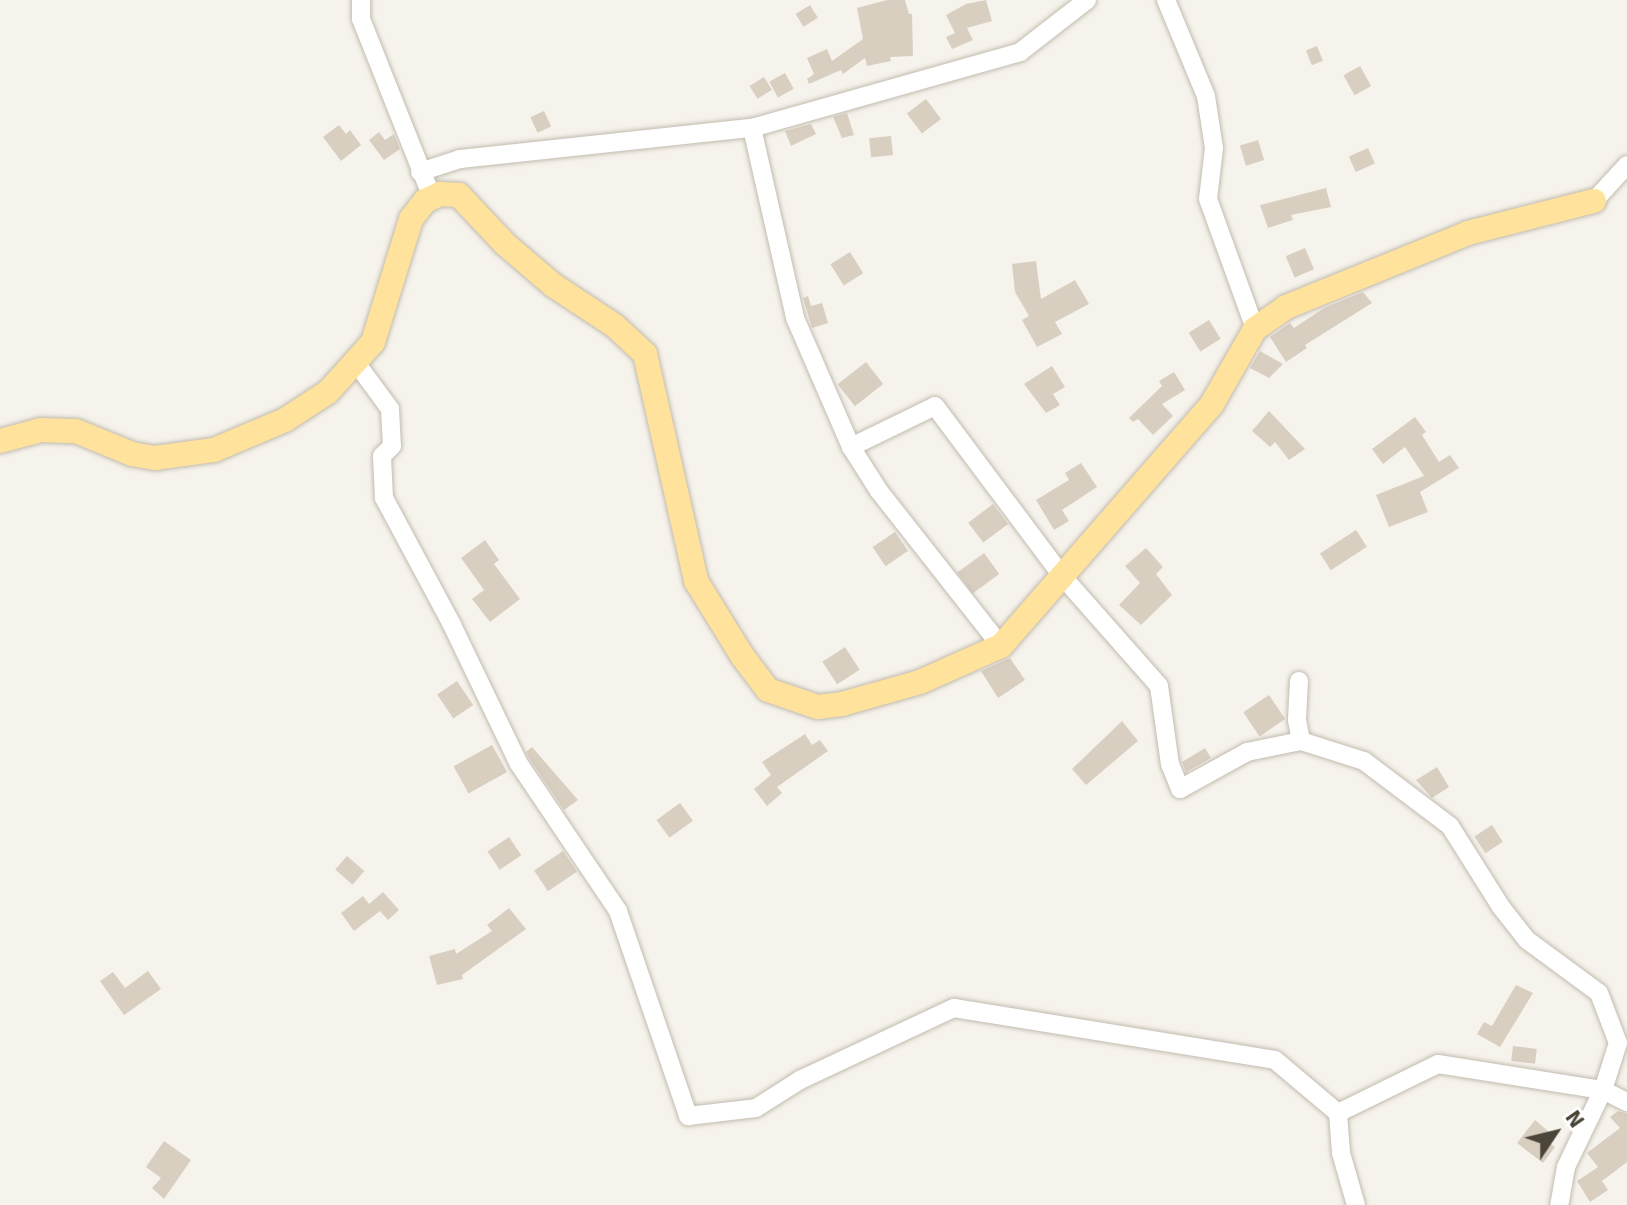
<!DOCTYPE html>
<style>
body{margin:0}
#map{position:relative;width:1627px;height:1205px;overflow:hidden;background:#f6f3ec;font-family:Signika,sans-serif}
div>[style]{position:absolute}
.building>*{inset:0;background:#d8cfc1;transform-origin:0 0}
.roads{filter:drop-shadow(0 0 2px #c2bbae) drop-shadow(0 0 2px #c2bbae)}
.minor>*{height:18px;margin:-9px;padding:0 9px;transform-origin:9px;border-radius:9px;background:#fff}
.major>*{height:24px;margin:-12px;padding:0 12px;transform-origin:12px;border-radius:12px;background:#ffe39c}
span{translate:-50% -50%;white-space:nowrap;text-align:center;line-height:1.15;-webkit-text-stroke:7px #fff;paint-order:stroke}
.north{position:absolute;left:1515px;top:1093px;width:80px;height:80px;-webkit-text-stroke:6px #fff;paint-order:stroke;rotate:55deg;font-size:22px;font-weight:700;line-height:32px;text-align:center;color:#4b4439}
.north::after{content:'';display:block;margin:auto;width:28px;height:36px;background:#4b4439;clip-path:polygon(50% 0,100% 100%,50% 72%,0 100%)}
</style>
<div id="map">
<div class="building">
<div style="clip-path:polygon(887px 0,905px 0,909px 14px,912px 14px,913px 56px,890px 57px,891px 61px,867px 66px,865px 58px,843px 74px,841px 70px,809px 84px,807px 79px,814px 74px,807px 58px,827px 49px,832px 61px,863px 39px,857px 8px)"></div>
<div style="clip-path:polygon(986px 0,992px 21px,967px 28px,973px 40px,952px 49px,946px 37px,955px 33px,946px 15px,966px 4px)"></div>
<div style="left:810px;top:5px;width:15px;height:17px;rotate:58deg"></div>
<div style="left:1317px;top:46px;width:16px;height:12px;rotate:68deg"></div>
<div style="left:1360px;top:66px;width:23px;height:19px;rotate:61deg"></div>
<div style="left:785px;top:73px;width:18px;height:18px;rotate:61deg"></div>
<div style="left:764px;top:77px;width:15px;height:17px;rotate:58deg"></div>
<div style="left:926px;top:99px;width:25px;height:24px;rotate:53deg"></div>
<div style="left:544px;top:111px;width:17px;height:15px;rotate:65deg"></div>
<div style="clip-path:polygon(847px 113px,854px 135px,842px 138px,833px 117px)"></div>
<div style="clip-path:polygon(811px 124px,816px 134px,791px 146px,785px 131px)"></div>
<div style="clip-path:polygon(339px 125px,346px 134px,350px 130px,361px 145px,341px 161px,323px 137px)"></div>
<div style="clip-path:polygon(379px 132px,385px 140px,394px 134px,400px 149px,384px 160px,369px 140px)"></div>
<div style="left:891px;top:136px;width:19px;height:22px;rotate:84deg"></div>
<div style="left:1258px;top:140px;width:21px;height:19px;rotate:73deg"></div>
<div style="left:1368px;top:148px;width:17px;height:21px;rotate:66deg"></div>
<div style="clip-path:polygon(1326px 188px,1331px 207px,1291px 215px,1293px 220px,1268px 228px,1260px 205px)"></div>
<div style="left:1305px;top:248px;width:23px;height:21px;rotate:67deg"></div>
<div style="left:850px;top:252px;width:25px;height:23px;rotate:58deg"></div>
<div style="clip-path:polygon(1036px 261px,1041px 299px,1075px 280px,1089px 304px,1055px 322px,1062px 334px,1037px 347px,1022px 320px,1029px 316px,1015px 292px,1012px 264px)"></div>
<div style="clip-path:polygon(1363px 292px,1372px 303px,1305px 345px,1307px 348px,1286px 362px,1270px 337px,1290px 323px,1294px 328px,1324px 308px)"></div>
<div style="clip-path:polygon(808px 296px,811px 306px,822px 303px,828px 323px,812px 328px,803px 298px)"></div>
<div style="left:1209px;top:320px;width:22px;height:24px;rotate:58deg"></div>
<div style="clip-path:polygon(1260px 351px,1283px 364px,1269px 378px,1250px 368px)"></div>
<div style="left:866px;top:362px;width:28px;height:36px;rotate:52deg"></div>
<div style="clip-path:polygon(1052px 366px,1065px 387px,1053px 394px,1060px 405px,1046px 413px,1024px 384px)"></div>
<div style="clip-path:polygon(1174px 372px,1185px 390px,1162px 404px,1173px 416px,1153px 435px,1138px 419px,1133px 422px,1129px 418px,1162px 386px,1159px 381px)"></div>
<div style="clip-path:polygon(1269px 411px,1305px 449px,1289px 460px,1275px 442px,1270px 447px,1252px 431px)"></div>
<div style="clip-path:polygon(1415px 417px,1426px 432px,1422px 435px,1439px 462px,1450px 455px,1459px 468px,1420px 492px,1428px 512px,1389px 527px,1376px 495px,1424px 476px,1405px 447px,1383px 464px,1372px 449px)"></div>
<div style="clip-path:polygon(1081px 463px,1097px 487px,1062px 510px,1069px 521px,1054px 530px,1036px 500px,1069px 480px,1065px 473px)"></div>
<div style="left:993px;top:504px;width:25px;height:31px;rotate:53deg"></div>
<div style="left:1356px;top:530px;width:20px;height:43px;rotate:57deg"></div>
<div style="left:895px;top:532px;width:23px;height:27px;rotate:56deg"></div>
<div style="clip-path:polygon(485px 540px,499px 560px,494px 564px,520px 599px,490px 622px,472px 599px,484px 590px,461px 558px)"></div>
<div style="clip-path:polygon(1146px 548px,1163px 567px,1156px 574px,1172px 595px,1141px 625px,1119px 605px,1140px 583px,1125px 566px)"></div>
<div style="left:984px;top:553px;width:26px;height:33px;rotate:54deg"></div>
<div style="left:845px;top:647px;width:27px;height:27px;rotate:57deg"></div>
<div style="clip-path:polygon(1010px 658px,1025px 680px,998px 698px,981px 671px)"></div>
<div style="left:457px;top:681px;width:29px;height:24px;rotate:56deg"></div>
<div style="left:1269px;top:695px;width:29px;height:31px;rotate:56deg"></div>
<div style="clip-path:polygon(1122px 721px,1138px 741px,1086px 785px,1072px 769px)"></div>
<div style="clip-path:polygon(805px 734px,812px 745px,820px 740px,828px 751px,777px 787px,782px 793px,767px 806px,754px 789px,771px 775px,762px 762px)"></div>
<div style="left:492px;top:745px;width:31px;height:44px;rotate:61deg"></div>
<div style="clip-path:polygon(532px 747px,578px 800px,564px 810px,529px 758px,526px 752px)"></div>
<div style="clip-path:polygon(1205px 748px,1211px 758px,1186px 772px,1182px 762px)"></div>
<div style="clip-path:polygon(1437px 767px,1449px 787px,1432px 798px,1416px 780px)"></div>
<div style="left:680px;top:803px;width:22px;height:29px;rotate:54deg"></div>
<div style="left:1492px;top:825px;width:20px;height:21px;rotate:57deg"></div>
<div style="left:509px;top:837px;width:22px;height:26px;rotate:56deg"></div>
<div style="left:563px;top:851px;width:25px;height:35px;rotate:56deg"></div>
<div style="left:347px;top:856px;width:23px;height:18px;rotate:41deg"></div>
<div style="clip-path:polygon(383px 892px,399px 910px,388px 920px,380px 911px,354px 931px,341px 913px,363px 896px,369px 904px)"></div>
<div style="clip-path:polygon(509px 908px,526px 929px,462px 975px,463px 979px,437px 985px,429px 956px,455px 949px,456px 954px,492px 931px,487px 925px)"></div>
<div style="clip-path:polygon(148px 971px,161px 989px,124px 1015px,100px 981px,113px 972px,125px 988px)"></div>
<div style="clip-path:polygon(1516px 985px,1533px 993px,1500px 1047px,1477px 1034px,1484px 1022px,1492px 1026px)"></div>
<div style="left:1513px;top:1046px;width:24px;height:15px;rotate:7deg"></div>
<div style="clip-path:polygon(1618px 1111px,1627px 1114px,1627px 1162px,1602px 1181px,1608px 1190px,1590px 1202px,1577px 1181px,1598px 1167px,1587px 1153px,1620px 1128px,1610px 1117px)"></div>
<div style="clip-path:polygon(1535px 1120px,1549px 1132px,1544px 1138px,1555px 1147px,1543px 1163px,1517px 1143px)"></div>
<div style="clip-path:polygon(164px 1141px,191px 1160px,164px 1199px,152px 1188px,161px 1178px,146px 1167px)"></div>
</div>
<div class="roads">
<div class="minor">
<div style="left:361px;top:0;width:19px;rotate:90deg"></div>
<div style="left:361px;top:19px;width:192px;rotate:68.3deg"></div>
<div style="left:1166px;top:0;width:104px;rotate:67.4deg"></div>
<div style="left:1206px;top:96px;width:53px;rotate:81.3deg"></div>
<div style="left:1214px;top:148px;width:51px;rotate:96.7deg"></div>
<div style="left:1208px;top:199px;width:138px;rotate:70.1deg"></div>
<div style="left:752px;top:128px;width:195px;rotate:77.2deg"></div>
<div style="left:795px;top:318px;width:141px;rotate:66.5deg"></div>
<div style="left:851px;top:447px;width:52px;rotate:57.5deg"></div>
<div style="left:879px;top:491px;width:197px;rotate:51.8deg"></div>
<div style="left:420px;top:172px;width:42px;rotate:-18deg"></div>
<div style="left:460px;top:159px;width:294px;rotate:-6.1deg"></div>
<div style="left:752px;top:128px;width:279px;rotate:-15.8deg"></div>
<div style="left:1020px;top:52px;width:85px;rotate:-37.8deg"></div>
<div style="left:1594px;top:201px;width:49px;rotate:-47.5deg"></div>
<div style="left:357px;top:364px;width:56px;rotate:53.7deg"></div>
<div style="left:390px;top:409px;width:37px;rotate:87deg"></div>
<div style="left:392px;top:446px;width:14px;rotate:135deg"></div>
<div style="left:382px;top:456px;width:42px;rotate:87.3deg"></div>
<div style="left:384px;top:498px;width:144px;rotate:61.8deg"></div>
<div style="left:452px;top:625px;width:154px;rotate:64.3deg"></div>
<div style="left:519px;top:764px;width:177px;rotate:56deg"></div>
<div style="left:618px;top:911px;width:217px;rotate:71.1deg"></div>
<div style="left:688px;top:1116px;width:68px;rotate:-6.7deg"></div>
<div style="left:756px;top:1108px;width:52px;rotate:-32.5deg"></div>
<div style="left:800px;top:1080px;width:170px;rotate:-25.1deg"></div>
<div style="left:954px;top:1008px;width:325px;rotate:9.2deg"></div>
<div style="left:1275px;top:1060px;width:82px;rotate:40.1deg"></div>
<div style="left:1338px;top:1113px;width:40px;rotate:85.7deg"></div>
<div style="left:1341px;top:1153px;width:54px;rotate:73.9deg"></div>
<div style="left:851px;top:447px;width:93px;rotate:-26deg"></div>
<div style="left:935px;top:406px;width:214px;rotate:53.2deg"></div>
<div style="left:1063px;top:577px;width:145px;rotate:48.6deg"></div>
<div style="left:1159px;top:686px;width:79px;rotate:82deg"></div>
<div style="left:1170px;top:764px;width:27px;rotate:68deg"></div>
<div style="left:1180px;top:789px;width:77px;rotate:-28.9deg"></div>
<div style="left:1247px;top:752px;width:55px;rotate:-11.5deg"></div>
<div style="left:1301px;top:741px;width:66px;rotate:17.6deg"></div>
<div style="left:1364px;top:761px;width:108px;rotate:37.1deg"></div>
<div style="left:1450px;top:826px;width:96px;rotate:57.8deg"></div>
<div style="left:1501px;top:907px;width:42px;rotate:51.8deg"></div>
<div style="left:1527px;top:940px;width:89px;rotate:36.4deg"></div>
<div style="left:1599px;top:993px;width:53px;rotate:69.2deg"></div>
<div style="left:1618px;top:1043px;width:49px;rotate:107.7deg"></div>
<div style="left:1603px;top:1090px;width:85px;rotate:115.7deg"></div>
<div style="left:1566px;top:1167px;width:39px;rotate:100deg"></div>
<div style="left:1299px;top:681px;width:39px;rotate:93deg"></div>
<div style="left:1297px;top:720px;width:21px;rotate:79deg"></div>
<div style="left:1338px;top:1113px;width:111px;rotate:-26.1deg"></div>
<div style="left:1438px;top:1064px;width:167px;rotate:9deg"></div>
<div style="left:1603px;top:1090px;width:27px;rotate:27deg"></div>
</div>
<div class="major">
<div style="left:0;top:441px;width:42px;rotate:-15deg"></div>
<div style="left:41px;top:430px;width:35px;rotate:2deg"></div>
<div style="left:76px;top:431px;width:61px;rotate:22.3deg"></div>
<div style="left:132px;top:454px;width:23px;rotate:10deg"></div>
<div style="left:155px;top:458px;width:60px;rotate:-7.7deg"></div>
<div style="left:214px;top:450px;width:77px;rotate:-22.9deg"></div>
<div style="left:285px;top:420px;width:51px;rotate:-33.1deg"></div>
<div style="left:328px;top:392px;width:67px;rotate:-48deg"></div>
<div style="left:373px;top:342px;width:129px;rotate:-72.8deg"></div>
<div style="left:411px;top:219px;width:23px;rotate:-52deg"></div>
<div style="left:425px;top:201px;width:17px;rotate:-25deg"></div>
<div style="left:440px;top:194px;width:19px;rotate:3deg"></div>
<div style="left:459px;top:195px;width:67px;rotate:46.8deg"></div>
<div style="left:505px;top:244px;width:63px;rotate:40.5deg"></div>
<div style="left:553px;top:285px;width:74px;rotate:33.5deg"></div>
<div style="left:615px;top:326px;width:41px;rotate:43deg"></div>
<div style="left:645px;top:354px;width:233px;rotate:77.3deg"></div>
<div style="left:696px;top:581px;width:89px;rotate:58.3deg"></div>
<div style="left:743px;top:657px;width:41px;rotate:52.9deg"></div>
<div style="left:768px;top:690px;width:53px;rotate:18.8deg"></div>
<div style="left:818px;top:707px;width:24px;rotate:-7deg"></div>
<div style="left:842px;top:704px;width:81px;rotate:-15.8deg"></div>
<div style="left:920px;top:682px;width:89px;rotate:-24deg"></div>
<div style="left:1001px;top:646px;width:321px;rotate:-48.9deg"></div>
<div style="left:1212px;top:404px;width:86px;rotate:-60.2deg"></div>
<div style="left:1255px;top:329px;width:38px;rotate:-35deg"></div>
<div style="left:1286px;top:307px;width:196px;rotate:-22.1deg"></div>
<div style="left:1468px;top:233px;width:130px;rotate:-14.3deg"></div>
</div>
</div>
<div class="north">N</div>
</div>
